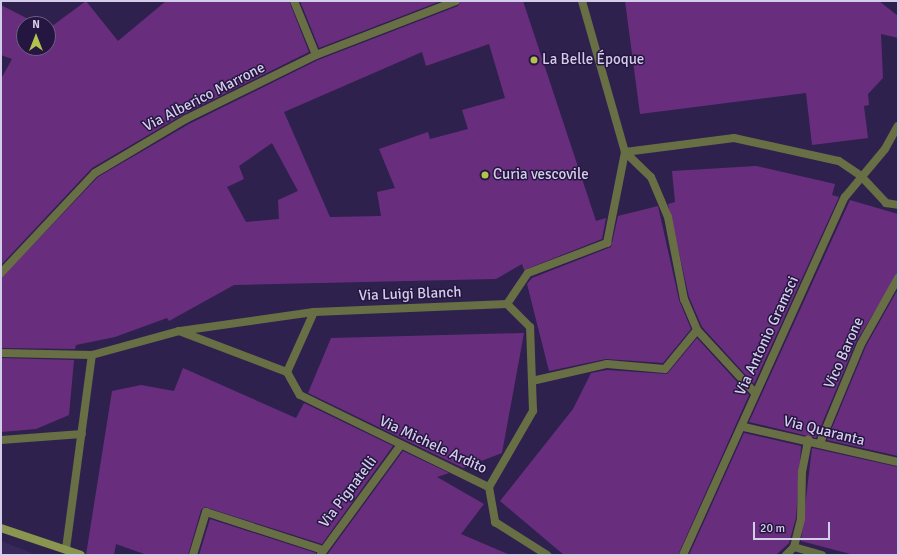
<!DOCTYPE html>
<meta charset="utf-8">
<style>
body{margin:0}
#map{position:relative;width:899px;height:556px;overflow:hidden;background:#2f214d;font-family:Signika,sans-serif}
div>[style]{position:absolute}
.built>*{inset:0;background:#39285b}
.building>*{inset:0;background:#682e7d}
.street>*{height:8px;margin:-4px;padding:0 4px;transform-origin:4px;border-radius:4px;background:#686f44}
.secondary>*{height:8px;margin:-4px;padding:0 4px;transform-origin:4px;border-radius:4px;background:#8a954f}
.dots>*{width:11px;height:11px;translate:-50% -50%;box-sizing:border-box;border:2px solid #251641;border-radius:50%}
span{translate:-50% -50%;white-space:nowrap;text-align:center;line-height:1.15;-webkit-text-stroke:3px #251641;paint-order:stroke}
.poi-label{font-size:15px;color:#d3cde9}
.left{translate:0 -50%;text-align:left}
.street-label{font-size:15px;color:#d3cde9}
.frame{position:absolute;inset:0;border:2px solid #d3cde9;pointer-events:none}
.north{position:absolute;left:16px;top:16px;width:40px;height:40px;box-sizing:border-box;background:#251641;border:1px solid #6b5f84;border-radius:50%;rotate:0deg;font-size:11px;font-weight:700;line-height:16px;text-align:center;color:#d3cde9}
.north::after{content:'';display:block;margin:auto;width:14px;height:18px;background:#b3c24b;clip-path:polygon(50% 0,100% 100%,50% 72%,0 100%)}
.scale{position:absolute;left:753px;top:522px;width:77px;height:18px;box-sizing:border-box;border:2px solid #d3cde9;border-top:0;padding-left:5px;font-size:12px;line-height:14px;white-space:nowrap;color:#d3cde9;-webkit-text-stroke:3px #251641;paint-order:stroke}
</style>
<div id="map">
<div class="built">
<div style="clip-path:polygon(1px 541px,37px 555px,1px 555px)"></div>
</div>
<div class="building">
<div style="clip-path:polygon(86px 1px,118px 41px,166px 1px,289px 1px,309px 52px,184px 114px,92px 168px,1px 265px,1px 79px,12px 59px,1px 55px,1px 5px,38px 24px,24px 24px,24px 48px,48px 48px,48px 29px)"></div>
<div style="clip-path:polygon(300px 1px,441px 1px,319px 48px)"></div>
<div style="clip-path:polygon(evenodd,461px 1px,523px 1px,596px 221px,606px 218px,602px 239px,524px 270px,522px 264px,496px 279px,234px 285px,169px 321px,167px 318px,115px 337px,76px 345px,75px 349px,1px 348px,1px 278px,98px 177px,189px 124px,318px 60px,458px 6px,461px 1px,489px 44px,505px 98px,462px 110px,468px 129px,430px 139px,428px 132px,379px 149px,395px 188px,377px 192px,381px 216px,330px 217px,284px 112px,422px 52px,426px 66px,489px 44px,461px 1px,272px 143px,298px 191px,278px 200px,279px 219px,246px 222px,227px 187px,244px 179px,239px 166px,272px 143px)"></div>
<div style="clip-path:polygon(625px 1px,879px 1px,898px 16px,898px 38px,881px 34px,883px 78px,868px 94px,869px 105px,864px 106px,868px 138px,812px 145px,806px 93px,640px 114px)"></div>
<div style="clip-path:polygon(756px 166px,835px 184px,832px 195px,839px 197px,754px 384px,702px 327px,689px 297px,668px 204px,675px 202px,672px 171px)"></div>
<div style="clip-path:polygon(850px 200px,898px 214px,898px 273px,856px 342px,816px 438px,749px 422px)"></div>
<div style="clip-path:polygon(658px 206px,679px 300px,691px 329px,663px 363px,606px 359px,549px 371px,527px 284px,532px 278px,611px 247px,618px 216px)"></div>
<div style="clip-path:polygon(898px 289px,898px 456px,827px 440px,866px 346px)"></div>
<div style="clip-path:polygon(524px 333px,502px 453px,463px 468px,308px 393px,331px 338px)"></div>
<div style="clip-path:polygon(697px 338px,749px 395px,678px 555px,564px 555px,500px 501px,573px 409px,591px 373px,607px 370px,667px 374px)"></div>
<div style="clip-path:polygon(1px 358px,74px 360px,69px 415px,36px 429px,1px 432px)"></div>
<div style="clip-path:polygon(183px 368px,296px 418px,304px 403px,393px 446px,322px 544px,205px 507px,201px 510px,188px 555px,147px 555px,116px 544px,114px 555px,86px 555px,112px 391px,141px 385px,174px 391px)"></div>
<div style="clip-path:polygon(744px 433px,801px 446px,796px 518px,789px 543px,776px 555px,689px 555px)"></div>
<div style="clip-path:polygon(812px 448px,898px 467px,898px 555px,854px 555px,801px 541px)"></div>
<div style="clip-path:polygon(403px 451px,449px 473px,437px 477px,484px 504px,461px 534px,510px 555px,327px 555px)"></div>
<div style="clip-path:polygon(210px 519px,316px 553px,316px 555px,199px 555px)"></div>
</div>
<div class="street">
<div style="left:294px;top:1px;width:58px;rotate:67.8deg"></div>
<div style="left:625px;top:152px;width:110px;rotate:-7.3deg"></div>
<div style="left:734px;top:138px;width:107px;rotate:12.4deg"></div>
<div style="left:839px;top:161px;width:27px;rotate:34deg"></div>
<div style="left:861px;top:176px;width:37px;rotate:47deg"></div>
<div style="left:886px;top:203px;width:12px;rotate:9deg"></div>
<div style="left:625px;top:152px;width:36px;rotate:44deg"></div>
<div style="left:651px;top:177px;width:43px;rotate:67deg"></div>
<div style="left:668px;top:217px;width:84px;rotate:79deg"></div>
<div style="left:684px;top:299px;width:34px;rotate:67deg"></div>
<div style="left:697px;top:330px;width:84px;rotate:47.4deg"></div>
<div style="left:1px;top:273px;width:137px;rotate:-46.8deg"></div>
<div style="left:95px;top:173px;width:106px;rotate:-30.7deg"></div>
<div style="left:186px;top:119px;width:145px;rotate:-26.2deg"></div>
<div style="left:316px;top:55px;width:150px;rotate:-21.1deg"></div>
<div style="left:507px;top:304px;width:37px;rotate:-56deg"></div>
<div style="left:528px;top:273px;width:85px;rotate:-20.8deg"></div>
<div style="left:607px;top:243px;width:93px;rotate:-78.8deg"></div>
<div style="left:625px;top:152px;width:157px;rotate:-105.9deg"></div>
<div style="left:180px;top:331px;width:135px;rotate:-8.1deg"></div>
<div style="left:314px;top:312px;width:193px;rotate:-2.4deg"></div>
<div style="left:1px;top:353px;width:91px;rotate:1.3deg"></div>
<div style="left:92px;top:355px;width:90px;rotate:-15.4deg"></div>
<div style="left:179px;top:331px;width:116px;rotate:20.8deg"></div>
<div style="left:287px;top:372px;width:66px;rotate:-65.8deg"></div>
<div style="left:287px;top:372px;width:26px;rotate:61deg"></div>
<div style="left:300px;top:395px;width:210px;rotate:26deg"></div>
<div style="left:532px;top:381px;width:77px;rotate:-12.8deg"></div>
<div style="left:607px;top:364px;width:58px;rotate:4.9deg"></div>
<div style="left:665px;top:369px;width:50px;rotate:-50.6deg"></div>
<div style="left:744px;top:427px;width:158px;rotate:12.8deg"></div>
<div style="left:1px;top:440px;width:81px;rotate:-4.2deg"></div>
<div style="left:820px;top:443px;width:107px;rotate:-67.5deg"></div>
<div style="left:861px;top:344px;width:76px;rotate:-60.7deg"></div>
<div style="left:489px;top:487px;width:88px;rotate:-59.9deg"></div>
<div style="left:533px;top:411px;width:84px;rotate:-92deg"></div>
<div style="left:530px;top:327px;width:33px;rotate:-135deg"></div>
<div style="left:489px;top:487px;width:36px;rotate:80deg"></div>
<div style="left:495px;top:522px;width:62px;rotate:32.4deg"></div>
<div style="left:794px;top:547px;width:29px;rotate:16deg"></div>
<div style="left:66px;top:549px;width:196px;rotate:-82.4deg"></div>
<div style="left:321px;top:554px;width:134px;rotate:-53.8deg"></div>
<div style="left:193px;top:555px;width:45px;rotate:-73.2deg"></div>
<div style="left:206px;top:512px;width:123px;rotate:18deg"></div>
<div style="left:683px;top:555px;width:393px;rotate:-65.7deg"></div>
<div style="left:845px;top:197px;width:62px;rotate:-50.2deg"></div>
<div style="left:885px;top:149px;width:26px;rotate:-61deg"></div>
<div style="left:786px;top:555px;width:11px;rotate:-45deg"></div>
<div style="left:794px;top:547px;width:29px;rotate:-76deg"></div>
<div style="left:801px;top:519px;width:47px;rotate:-88.8deg"></div>
<div style="left:802px;top:472px;width:33px;rotate:-79deg"></div>
</div>
<div class="secondary">
<div style="left:1px;top:528px;width:84px;rotate:18.6deg"></div>
</div>
<div class="dots">
<div style="left:534px;top:60px;background:#b3c24b"></div>
<div style="left:485px;top:175px;background:#b3c24b"></div>
</div>
<div class="poi-label">
<span class="left" style="left:542px;top:60px">La Belle Époque</span>
<span class="left" style="left:493px;top:175px">Curia vescovile</span>
</div>
<div class="street-label">
<span style="left:204px;top:97px;rotate:-27deg">Via Alberico Marrone</span>
<span style="left:410px;top:294px;rotate:-2deg">Via Luigi Blanch</span>
<span style="left:767px;top:336px;rotate:-65deg">Via Antonio Gramsci</span>
<span style="left:844px;top:353px;rotate:-66deg">Vico Barone</span>
<span style="left:824px;top:431px;rotate:14deg">Via Quaranta</span>
<span style="left:433px;top:445px;rotate:25deg">Via Michele Ardito</span>
<span style="left:348px;top:492px;rotate:-53deg">Via Pignatelli</span>
</div>
<div class="frame"></div>
<div class="north">N</div>
<div class="scale">20 m</div>
</div>
